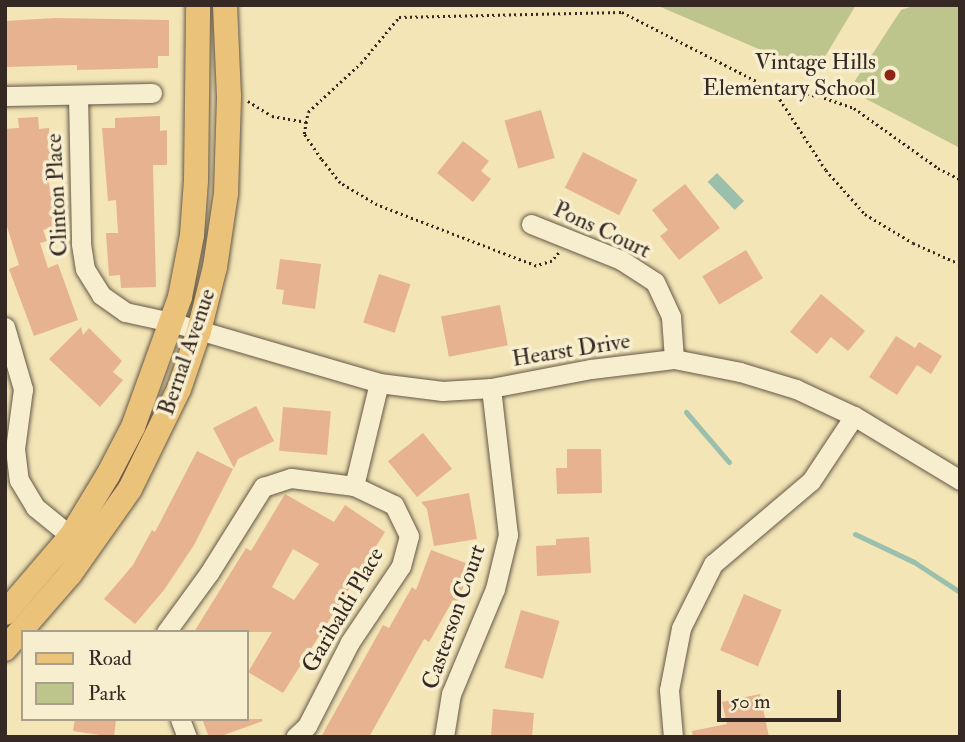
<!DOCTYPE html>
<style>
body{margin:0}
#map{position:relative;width:965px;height:742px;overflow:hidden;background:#f3e5b5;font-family:"IM FELL Double Pica",serif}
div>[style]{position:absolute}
.green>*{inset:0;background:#bdc48c}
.water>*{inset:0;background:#9bbfad;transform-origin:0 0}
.stream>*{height:5px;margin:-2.5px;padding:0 2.5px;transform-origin:2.5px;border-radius:2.5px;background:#9bbfad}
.building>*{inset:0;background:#e6b28f;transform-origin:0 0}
.path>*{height:2.5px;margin-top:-1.25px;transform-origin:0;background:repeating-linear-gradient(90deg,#362924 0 2px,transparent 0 5.5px)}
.roads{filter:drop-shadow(0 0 2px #655848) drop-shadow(0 0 2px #655848)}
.minor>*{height:19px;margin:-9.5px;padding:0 9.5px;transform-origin:9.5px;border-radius:9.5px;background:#f7eecf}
.major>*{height:24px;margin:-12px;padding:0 12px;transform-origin:12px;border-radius:12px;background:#eac27a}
.dots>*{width:19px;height:19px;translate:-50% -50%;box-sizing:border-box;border:4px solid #f7eecf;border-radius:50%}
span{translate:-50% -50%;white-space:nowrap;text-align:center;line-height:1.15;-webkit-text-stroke:7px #f7eecf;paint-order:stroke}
.poi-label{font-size:23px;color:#362924}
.right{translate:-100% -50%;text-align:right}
.street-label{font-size:23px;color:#362924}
.frame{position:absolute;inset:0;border:7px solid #362924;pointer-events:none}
.legend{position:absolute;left:21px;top:630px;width:228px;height:91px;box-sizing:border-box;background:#f7eecf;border:2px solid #aa9f8b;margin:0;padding:9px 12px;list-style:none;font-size:21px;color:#362924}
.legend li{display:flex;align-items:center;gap:14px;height:35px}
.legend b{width:35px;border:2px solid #aa9f8b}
.scale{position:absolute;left:717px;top:690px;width:124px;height:32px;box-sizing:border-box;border:4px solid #362924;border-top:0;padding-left:9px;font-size:21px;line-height:24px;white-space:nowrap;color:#362924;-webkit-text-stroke:5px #f7eecf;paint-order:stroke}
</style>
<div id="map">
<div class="green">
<div style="clip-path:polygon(656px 5px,856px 5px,815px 73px)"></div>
<div style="clip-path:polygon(916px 5px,960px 5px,960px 148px,849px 90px,901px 10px)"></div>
</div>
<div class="water">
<div style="left:717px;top:173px;width:39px;height:13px;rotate:46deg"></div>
</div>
<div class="stream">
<div style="left:686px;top:412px;width:66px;rotate:49.3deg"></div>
<div style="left:855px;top:534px;width:65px;rotate:25.4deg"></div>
<div style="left:914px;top:562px;width:55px;rotate:33.1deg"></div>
</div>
<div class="building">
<div style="clip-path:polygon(55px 18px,169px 20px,169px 56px,158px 56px,158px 68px,77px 70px,77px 65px,5px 67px,5px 21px)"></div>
<div style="left:541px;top:110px;width:50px;height:38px;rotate:74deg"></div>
<div style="clip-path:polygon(160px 116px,160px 131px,167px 130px,167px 165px,153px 165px,156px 287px,121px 288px,120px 275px,109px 276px,106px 233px,118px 233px,116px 200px,108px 201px,102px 128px,115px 128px,115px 118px)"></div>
<div style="clip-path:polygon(38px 117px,39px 129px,49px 128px,51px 166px,45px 166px,58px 226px,43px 230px,47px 241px,40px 243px,48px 268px,58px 264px,78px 320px,34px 336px,9px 269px,19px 265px,5px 220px,5px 129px,19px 128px,18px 118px)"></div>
<div style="clip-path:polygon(463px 141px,489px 161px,481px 171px,491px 179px,473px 202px,437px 173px)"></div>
<div style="left:583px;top:152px;width:61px;height:40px;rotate:27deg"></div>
<div style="clip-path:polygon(685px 184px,720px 228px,679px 260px,660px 236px,668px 230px,652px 210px)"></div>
<div style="left:746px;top:250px;width:33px;height:51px;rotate:59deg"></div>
<div style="clip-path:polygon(280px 259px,321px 264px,315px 309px,282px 304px,284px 290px,276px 289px)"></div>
<div style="left:379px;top:274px;width:33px;height:51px;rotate:18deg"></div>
<div style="clip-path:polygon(821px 294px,865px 331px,848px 351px,831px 337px,817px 354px,790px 332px)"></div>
<div style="left:500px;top:305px;width:41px;height:60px;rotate:79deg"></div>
<div style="clip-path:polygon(81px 327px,83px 335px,89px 328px,122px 361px,113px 372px,123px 380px,100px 407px,49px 359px)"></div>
<div style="clip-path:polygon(896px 336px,915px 348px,919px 342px,942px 356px,931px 374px,917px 365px,897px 395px,869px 377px)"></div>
<div style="clip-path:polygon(256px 406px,274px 441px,238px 459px,234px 468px,213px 428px)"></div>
<div style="left:283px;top:407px;width:48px;height:44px;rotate:5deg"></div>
<div style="left:423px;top:433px;width:46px;height:45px;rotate:51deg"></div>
<div style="clip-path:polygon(567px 449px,601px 449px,602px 493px,557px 494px,556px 468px,567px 468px)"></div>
<div style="clip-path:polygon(197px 451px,233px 469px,194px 545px,164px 590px,135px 624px,104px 599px,133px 565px,152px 530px,155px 532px)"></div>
<div style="clip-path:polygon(469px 493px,477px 539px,434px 546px,427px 509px,421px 502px)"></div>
<div style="clip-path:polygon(evenodd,285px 494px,334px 522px,345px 505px,385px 532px,283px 693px,248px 672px,272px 632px,194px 632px,246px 548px,251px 551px,285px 494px,293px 549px,319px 564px,294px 600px,272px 587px,293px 549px)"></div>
<div style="clip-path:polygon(589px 537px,591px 573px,537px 576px,536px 546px,556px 545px,556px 539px)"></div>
<div style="clip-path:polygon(431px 550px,471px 565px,458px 601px,453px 600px,429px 642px,424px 639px,369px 737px,321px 737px,383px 625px,389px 628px,412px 587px,416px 590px)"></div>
<div style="left:744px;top:594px;width:41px;height:61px;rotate:23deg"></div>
<div style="left:521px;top:610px;width:40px;height:60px;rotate:16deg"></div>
<div style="clip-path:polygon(760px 694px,769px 737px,693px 737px,692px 731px,727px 724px,722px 702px)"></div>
<div style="clip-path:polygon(493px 709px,534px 713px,532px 737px,491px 737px)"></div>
<div style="clip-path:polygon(75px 719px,116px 719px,114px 737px,73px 731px)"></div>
<div style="clip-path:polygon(202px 719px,262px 719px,263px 721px,218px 737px,209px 737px)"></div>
</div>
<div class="path">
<div style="left:774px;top:90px;width:95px;rotate:57deg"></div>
<div style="left:826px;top:170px;width:59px;rotate:48.4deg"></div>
<div style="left:865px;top:214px;width:56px;rotate:31.1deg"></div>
<div style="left:913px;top:243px;width:51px;rotate:24.1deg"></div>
<div style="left:248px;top:101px;width:28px;rotate:32deg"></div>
<div style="left:272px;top:116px;width:35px;rotate:10deg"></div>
<div style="left:559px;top:253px;width:11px;rotate:131deg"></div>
<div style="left:552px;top:261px;width:17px;rotate:163deg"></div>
<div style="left:536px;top:266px;width:170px;rotate:-159deg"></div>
<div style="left:377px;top:205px;width:43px;rotate:-149.3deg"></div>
<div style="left:340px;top:183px;width:31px;rotate:-128deg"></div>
<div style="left:321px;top:159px;width:30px;rotate:-124deg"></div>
<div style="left:304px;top:134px;width:22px;rotate:-80deg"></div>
<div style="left:308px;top:112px;width:72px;rotate:-42.8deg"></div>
<div style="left:361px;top:63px;width:60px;rotate:-50.4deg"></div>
<div style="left:399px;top:17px;width:223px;rotate:-1.3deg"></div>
<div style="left:622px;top:12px;width:171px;rotate:27.2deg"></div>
<div style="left:774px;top:90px;width:45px;rotate:7.6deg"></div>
<div style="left:819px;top:96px;width:37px;rotate:19deg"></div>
<div style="left:854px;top:108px;width:103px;rotate:35.5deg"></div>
<div style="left:938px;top:168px;width:25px;rotate:27deg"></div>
</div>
<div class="roads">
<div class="minor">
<div style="left:78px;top:95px;width:149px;rotate:88.8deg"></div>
<div style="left:81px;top:244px;width:25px;rotate:81deg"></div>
<div style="left:85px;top:269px;width:31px;rotate:58deg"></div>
<div style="left:101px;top:295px;width:29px;rotate:35deg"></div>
<div style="left:125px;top:312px;width:47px;rotate:12.3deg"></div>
<div style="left:171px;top:322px;width:217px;rotate:16.3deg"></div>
<div style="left:379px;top:383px;width:64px;rotate:7.2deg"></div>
<div style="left:442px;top:391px;width:49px;rotate:-3.5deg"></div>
<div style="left:491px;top:388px;width:102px;rotate:-10.8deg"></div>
<div style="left:591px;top:369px;width:84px;rotate:-6.9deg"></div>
<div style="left:674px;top:359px;width:67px;rotate:11.1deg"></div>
<div style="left:740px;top:372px;width:59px;rotate:16.9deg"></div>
<div style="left:796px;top:389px;width:64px;rotate:25deg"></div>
<div style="left:854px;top:416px;width:124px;rotate:31.1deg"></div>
<div style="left:5px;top:96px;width:147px;rotate:-1.2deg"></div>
<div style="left:531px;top:224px;width:97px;rotate:21.8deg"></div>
<div style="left:621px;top:260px;width:40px;rotate:32.9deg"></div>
<div style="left:655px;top:282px;width:38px;rotate:65deg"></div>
<div style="left:671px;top:317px;width:42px;rotate:85.9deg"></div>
<div style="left:5px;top:327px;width:65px;rotate:73.8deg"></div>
<div style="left:23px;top:389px;width:61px;rotate:97.6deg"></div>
<div style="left:15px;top:449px;width:31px;rotate:83deg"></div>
<div style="left:19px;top:480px;width:31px;rotate:59deg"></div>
<div style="left:35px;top:507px;width:60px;rotate:39deg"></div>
<div style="left:354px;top:486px;width:106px;rotate:-76.4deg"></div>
<div style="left:166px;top:632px;width:73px;rotate:-53.9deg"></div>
<div style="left:209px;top:573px;width:102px;rotate:-57.9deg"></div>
<div style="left:263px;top:487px;width:29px;rotate:-18deg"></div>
<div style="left:291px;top:478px;width:64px;rotate:7.2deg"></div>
<div style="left:354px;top:486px;width:44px;rotate:25.4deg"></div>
<div style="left:394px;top:505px;width:34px;rotate:64deg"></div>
<div style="left:409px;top:536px;width:31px;rotate:105deg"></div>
<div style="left:401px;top:566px;width:92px;rotate:123.9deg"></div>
<div style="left:350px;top:642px;width:94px;rotate:117.1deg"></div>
<div style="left:307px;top:726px;width:16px;rotate:137deg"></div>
<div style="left:180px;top:719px;width:19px;rotate:69deg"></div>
<div style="left:444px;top:737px;width:44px;rotate:-80.8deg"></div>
<div style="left:451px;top:694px;width:114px;rotate:-67.3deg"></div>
<div style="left:495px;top:589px;width:56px;rotate:-76.5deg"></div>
<div style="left:508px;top:535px;width:148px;rotate:-96.6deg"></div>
<div style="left:673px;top:737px;width:47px;rotate:-94.9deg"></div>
<div style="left:669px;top:690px;width:63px;rotate:-79deg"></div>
<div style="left:681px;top:628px;width:72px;rotate:-63.4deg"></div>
<div style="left:713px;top:564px;width:128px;rotate:-40.3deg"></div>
<div style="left:811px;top:481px;width:78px;rotate:-56.5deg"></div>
</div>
<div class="major">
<div style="left:5px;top:613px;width:101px;rotate:-49.4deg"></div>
<div style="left:71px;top:536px;width:71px;rotate:-58.8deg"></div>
<div style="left:108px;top:475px;width:54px;rotate:-62.5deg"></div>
<div style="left:133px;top:427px;width:138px;rotate:-70.1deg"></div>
<div style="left:180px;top:297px;width:63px;rotate:-79deg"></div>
<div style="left:192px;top:235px;width:55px;rotate:-85.8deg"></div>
<div style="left:196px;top:180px;width:175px;rotate:-89.3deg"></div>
<div style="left:5px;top:649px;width:99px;rotate:-49.1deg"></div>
<div style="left:70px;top:574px;width:104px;rotate:-54.8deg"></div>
<div style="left:130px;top:489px;width:111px;rotate:-63.9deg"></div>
<div style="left:179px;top:389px;width:61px;rotate:-71deg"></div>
<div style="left:199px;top:331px;width:66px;rotate:-76deg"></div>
<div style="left:215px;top:267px;width:75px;rotate:-81.5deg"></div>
<div style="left:226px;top:193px;width:96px;rotate:-88.2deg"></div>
<div style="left:229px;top:97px;width:92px;rotate:-92.5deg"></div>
</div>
</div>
<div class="dots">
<div style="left:890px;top:75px;background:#8f2418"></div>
</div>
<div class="poi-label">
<span class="right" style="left:876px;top:75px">Vintage Hills<br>Elementary School</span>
</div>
<div class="street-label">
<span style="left:57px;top:195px;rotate:-93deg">Clinton Place</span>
<span style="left:602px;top:230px;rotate:25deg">Pons Court</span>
<span style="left:571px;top:350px;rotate:-9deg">Hearst Drive</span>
<span style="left:187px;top:352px;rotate:-71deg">Bernal Avenue</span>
<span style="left:343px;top:610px;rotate:-60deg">Garibaldi Place</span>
<span style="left:454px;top:617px;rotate:-71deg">Casterson Court</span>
</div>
<div class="frame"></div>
<ul class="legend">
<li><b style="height:9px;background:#eac27a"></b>Road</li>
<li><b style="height:19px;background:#bdc48c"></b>Park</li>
</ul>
<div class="scale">50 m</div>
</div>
